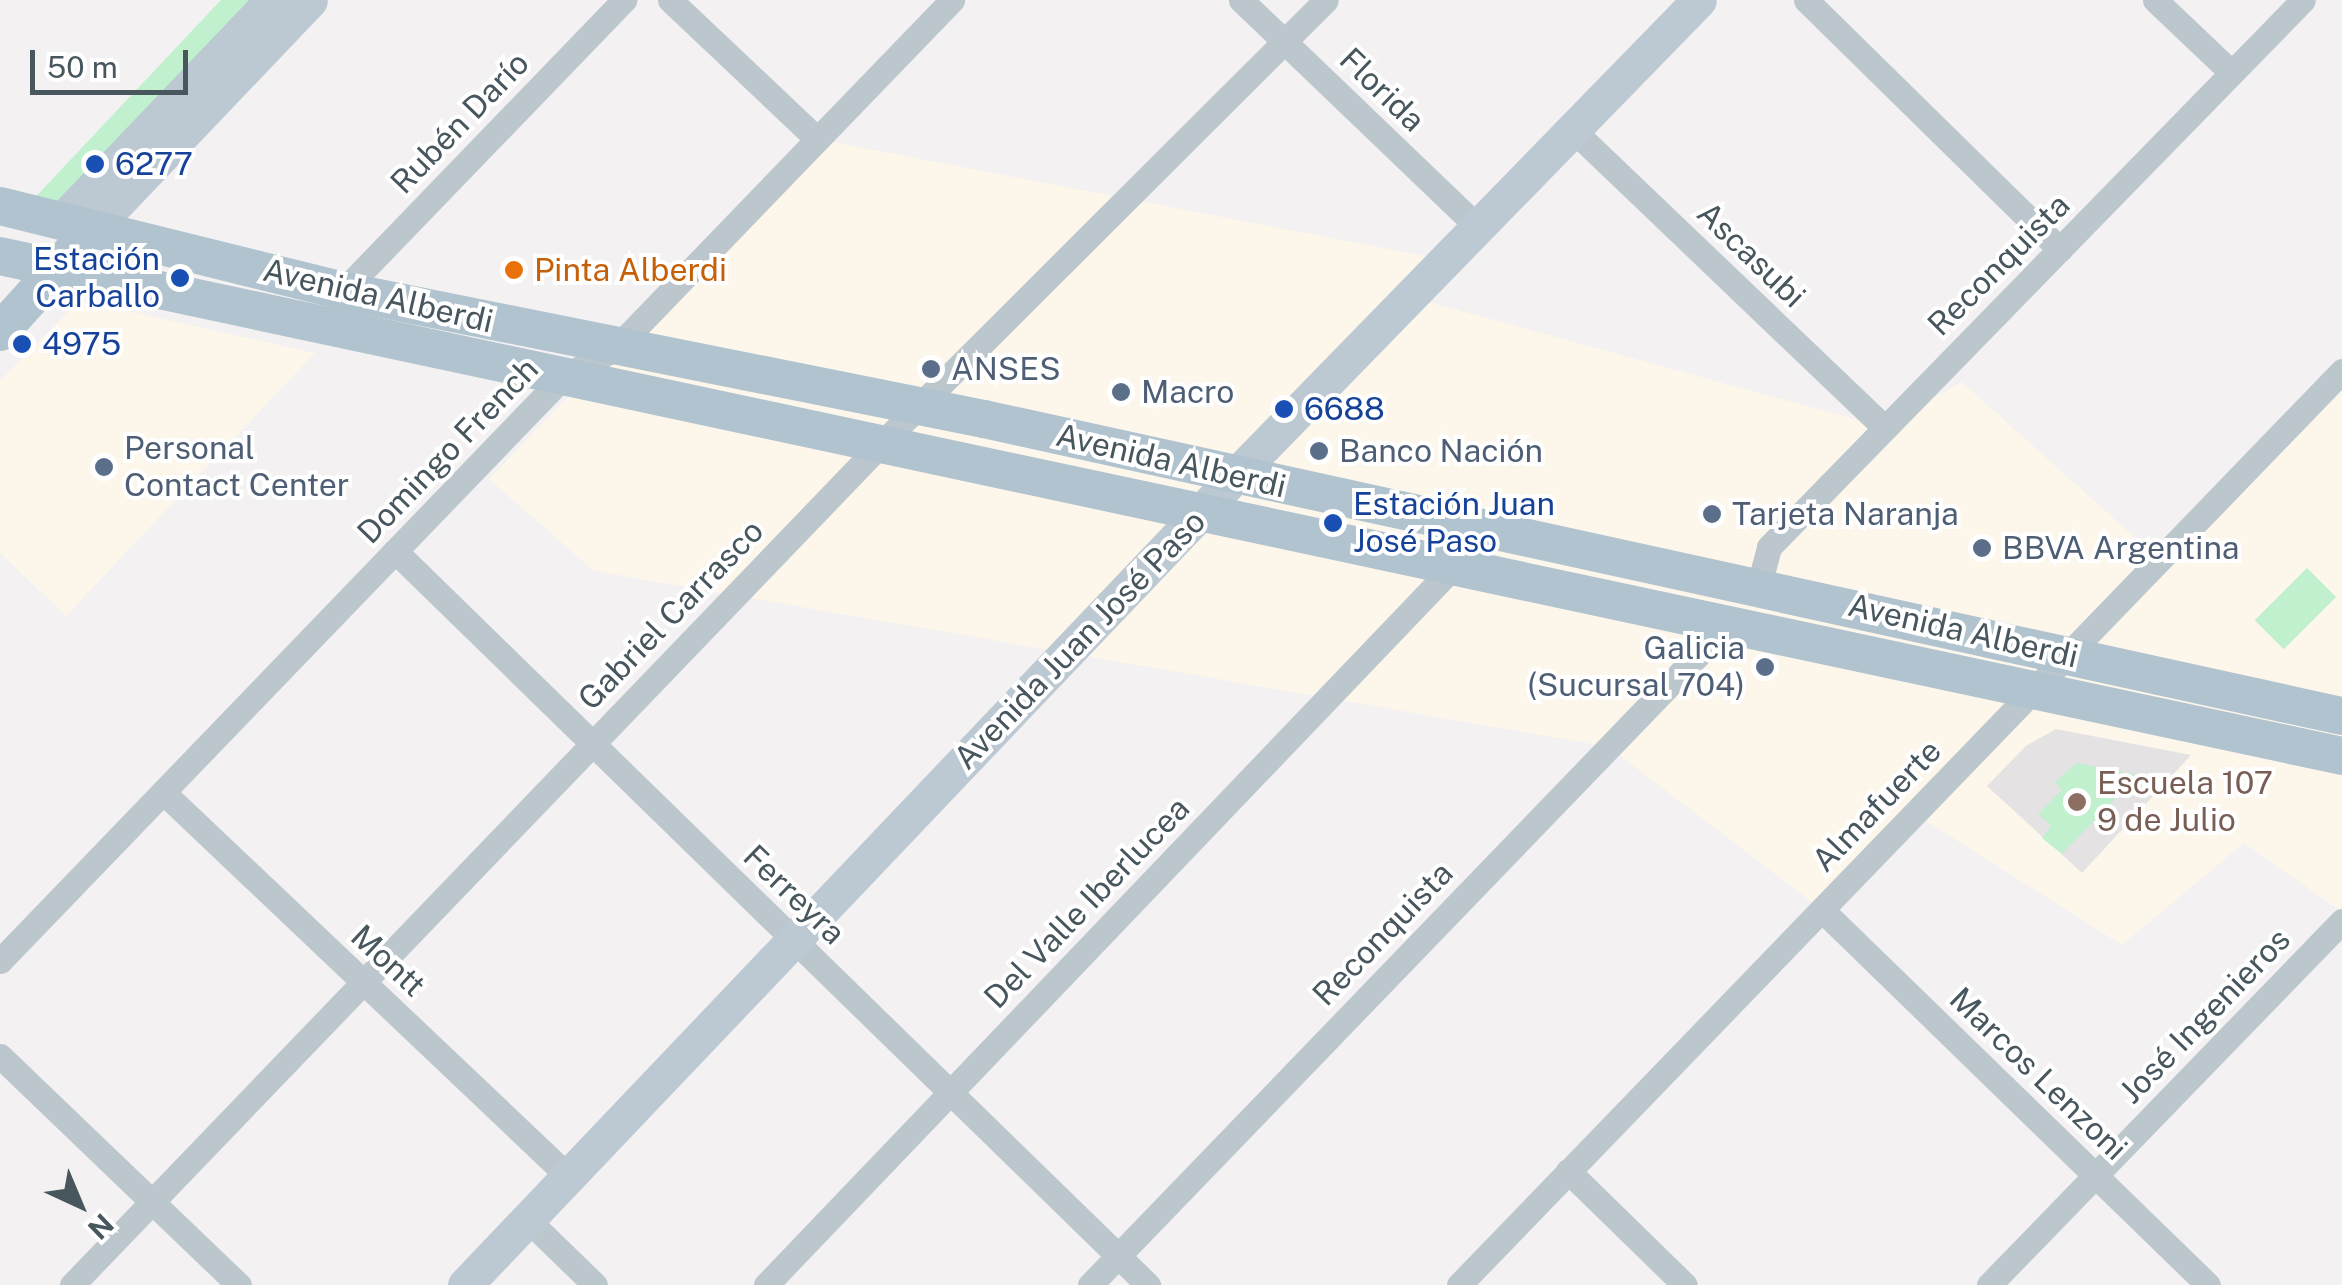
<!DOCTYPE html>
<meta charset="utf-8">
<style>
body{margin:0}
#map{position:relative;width:2342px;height:1285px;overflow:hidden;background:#f3f1f1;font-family:"Public Sans",sans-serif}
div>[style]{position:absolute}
.commercial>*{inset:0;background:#fcf6eb}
.education>*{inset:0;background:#e4e2e3}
.green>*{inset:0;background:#c0f0cd;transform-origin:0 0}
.street>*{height:25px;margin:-12.5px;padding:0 12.5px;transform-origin:12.5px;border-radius:12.5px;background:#bcc7cd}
.secondary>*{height:35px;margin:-17.5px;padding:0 17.5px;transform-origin:17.5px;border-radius:17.5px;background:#bdc9d2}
.primary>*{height:38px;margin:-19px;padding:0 19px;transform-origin:19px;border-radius:19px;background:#b1c3cf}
.dots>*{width:28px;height:28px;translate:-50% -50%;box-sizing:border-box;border:5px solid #fff;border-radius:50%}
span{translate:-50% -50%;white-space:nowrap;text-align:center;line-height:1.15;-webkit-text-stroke:8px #fff;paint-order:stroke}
.street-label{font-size:32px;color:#48565e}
.transit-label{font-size:32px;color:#164399}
.left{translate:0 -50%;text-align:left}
.right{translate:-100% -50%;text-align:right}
.food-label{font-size:32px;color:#c56008}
.service-label{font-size:32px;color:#4e5e75}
.education-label{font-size:32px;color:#785e54}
.north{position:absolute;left:30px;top:1155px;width:100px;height:100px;-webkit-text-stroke:8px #fff;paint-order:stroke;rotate:136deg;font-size:28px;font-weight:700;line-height:40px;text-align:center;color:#48565e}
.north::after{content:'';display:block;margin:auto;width:35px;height:45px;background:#48565e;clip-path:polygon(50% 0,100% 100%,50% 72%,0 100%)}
.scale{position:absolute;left:30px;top:50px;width:158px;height:45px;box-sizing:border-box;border:5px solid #48565e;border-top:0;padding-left:12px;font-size:30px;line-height:35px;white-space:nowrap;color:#48565e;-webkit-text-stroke:8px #fff;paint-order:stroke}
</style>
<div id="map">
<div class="commercial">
<div style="clip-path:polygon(817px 139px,1446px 260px,1411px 297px,1883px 427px,1962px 382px,2159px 559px,2342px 371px,2342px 912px,2244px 843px,2122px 945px,1915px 814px,1822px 910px,1609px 747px,594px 571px,489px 479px)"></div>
<div style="clip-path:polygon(80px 300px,315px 353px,66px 616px,0 553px,0 381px)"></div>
</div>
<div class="education">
<div style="clip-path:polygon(2056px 729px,2191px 755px,2082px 873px,1987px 786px,2026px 746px)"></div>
</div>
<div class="green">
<div style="clip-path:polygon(221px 0,257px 0,60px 208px,27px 206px)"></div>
<div style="left:2307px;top:568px;width:41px;height:74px;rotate:45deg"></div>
<div style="clip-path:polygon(2077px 763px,2138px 775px,2062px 854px,2042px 838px,2051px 826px,2038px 814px,2062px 790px,2055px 782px)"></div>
</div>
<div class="street">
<div style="left:670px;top:0;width:202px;rotate:43.4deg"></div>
<div style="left:1241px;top:0;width:328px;rotate:43.8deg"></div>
<div style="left:1806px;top:0;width:356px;rotate:44.5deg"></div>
<div style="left:2155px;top:0;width:105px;rotate:43.5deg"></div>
<div style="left:1573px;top:130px;width:430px;rotate:43.7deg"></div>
<div style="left:343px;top:291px;width:405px;rotate:-46deg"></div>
<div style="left:395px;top:551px;width:1052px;rotate:44.27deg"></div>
<div style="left:1759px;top:585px;width:39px;rotate:-75deg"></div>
<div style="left:1769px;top:547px;width:764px;rotate:-45.69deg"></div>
<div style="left:163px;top:792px;width:560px;rotate:43.48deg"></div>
<div style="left:1822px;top:910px;width:538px;rotate:44.17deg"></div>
<div style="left:0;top:961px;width:810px;rotate:-46.05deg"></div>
<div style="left:562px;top:378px;width:62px;rotate:-29.1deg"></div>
<div style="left:616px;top:348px;width:484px;rotate:-46deg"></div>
<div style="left:0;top:1056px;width:331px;rotate:43.8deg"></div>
<div style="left:1568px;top:1171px;width:163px;rotate:44.3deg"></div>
<div style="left:528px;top:1220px;width:93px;rotate:44.1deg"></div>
<div style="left:72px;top:1285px;width:1164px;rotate:-46.11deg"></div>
<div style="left:879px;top:446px;width:631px;rotate:-44.94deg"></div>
<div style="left:766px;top:1285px;width:995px;rotate:-46.26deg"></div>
<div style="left:1090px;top:1285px;width:913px;rotate:-46.02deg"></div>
<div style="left:1459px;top:1285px;width:1271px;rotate:-45.99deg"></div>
<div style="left:1989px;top:1285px;width:507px;rotate:-45.88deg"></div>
</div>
<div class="secondary">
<div style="left:63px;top:219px;width:303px;rotate:-46.3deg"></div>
<div style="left:94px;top:227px;width:313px;rotate:-46.4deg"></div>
<div style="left:465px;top:1285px;width:1118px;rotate:-46.41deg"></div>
<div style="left:1236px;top:475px;width:663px;rotate:-45.73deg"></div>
</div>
<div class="primary">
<div style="left:0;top:206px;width:353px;rotate:13.9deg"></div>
<div style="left:343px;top:291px;width:654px;rotate:11.29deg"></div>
<div style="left:984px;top:419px;width:1390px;rotate:12.34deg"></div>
<div style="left:0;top:256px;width:2395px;rotate:12.05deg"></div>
<div style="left:0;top:332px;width:109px;rotate:-48deg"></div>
</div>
<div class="dots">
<div style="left:95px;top:164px;background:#1a4fb4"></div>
<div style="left:514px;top:270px;background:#e8710a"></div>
<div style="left:180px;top:278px;background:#1a4fb4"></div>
<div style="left:22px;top:344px;background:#1a4fb4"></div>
<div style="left:931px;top:369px;background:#5c6f8a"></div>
<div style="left:1121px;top:392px;background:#5c6f8a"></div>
<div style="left:1284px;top:409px;background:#1a4fb4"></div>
<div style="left:1319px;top:451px;background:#5c6f8a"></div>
<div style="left:104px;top:467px;background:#5c6f8a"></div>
<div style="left:1712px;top:514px;background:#5c6f8a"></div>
<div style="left:1333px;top:523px;background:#1a4fb4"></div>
<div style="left:1982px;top:548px;background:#5c6f8a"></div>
<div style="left:1765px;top:667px;background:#5c6f8a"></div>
<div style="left:2077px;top:802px;background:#8d6e63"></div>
</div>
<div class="street-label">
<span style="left:1382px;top:90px;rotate:44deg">Florida</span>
<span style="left:460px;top:123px;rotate:-46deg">Rubén Darío</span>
<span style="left:1751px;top:255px;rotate:44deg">Ascasubi</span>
<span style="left:1999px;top:265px;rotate:-45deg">Reconquista</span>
<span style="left:378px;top:296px;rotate:13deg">Avenida Alberdi</span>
<span style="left:448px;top:451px;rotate:-46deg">Domingo French</span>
<span style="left:1171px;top:461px;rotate:13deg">Avenida Alberdi</span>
<span style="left:671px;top:615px;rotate:-46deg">Gabriel Carrasco</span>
<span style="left:1963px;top:631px;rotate:13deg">Avenida Alberdi</span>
<span style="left:1080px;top:640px;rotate:-46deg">Avenida Juan José Paso</span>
<span style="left:1877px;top:806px;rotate:-46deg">Almafuerte</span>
<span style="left:794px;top:895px;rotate:44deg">Ferreyra</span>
<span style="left:1087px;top:903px;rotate:-46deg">Del Valle Iberlucea</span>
<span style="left:1383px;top:934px;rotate:-46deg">Reconquista</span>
<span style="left:388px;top:961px;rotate:43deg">Montt</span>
<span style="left:2205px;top:1016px;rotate:-46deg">José Ingenieros</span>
<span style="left:2038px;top:1074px;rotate:44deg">Marcos Lenzoni</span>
</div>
<div class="transit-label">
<span class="left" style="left:115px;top:164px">6277</span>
<span class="right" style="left:160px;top:278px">Estación<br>Carballo</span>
<span class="left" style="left:42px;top:344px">4975</span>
<span class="left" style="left:1304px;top:409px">6688</span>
<span class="left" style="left:1353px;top:523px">Estación Juan<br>José Paso</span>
</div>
<div class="food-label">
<span class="left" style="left:534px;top:270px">Pinta Alberdi</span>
</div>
<div class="service-label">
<span class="left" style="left:951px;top:369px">ANSES</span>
<span class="left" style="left:1141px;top:392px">Macro</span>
<span class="left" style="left:124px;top:467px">Personal<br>Contact Center</span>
<span class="left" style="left:1339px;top:451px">Banco Nación</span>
<span class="left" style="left:1732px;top:514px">Tarjeta Naranja</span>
<span class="left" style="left:2002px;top:548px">BBVA Argentina</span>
<span class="right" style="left:1745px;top:667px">Galicia<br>(Sucursal 704)</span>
</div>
<div class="education-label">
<span class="left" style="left:2097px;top:802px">Escuela 107<br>9 de Julio</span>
</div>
<div class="north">N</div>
<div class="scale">50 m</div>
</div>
